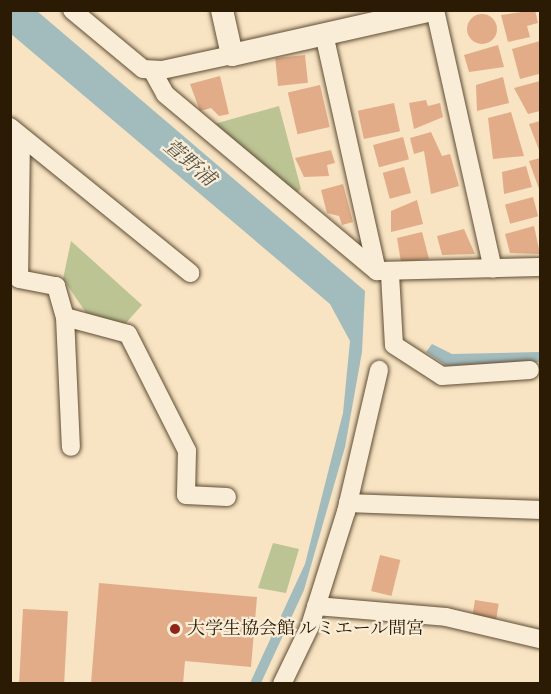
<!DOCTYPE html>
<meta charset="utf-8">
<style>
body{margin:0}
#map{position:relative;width:551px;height:694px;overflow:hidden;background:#f8e3c2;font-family:"Libre Bodoni","Noto Serif JP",serif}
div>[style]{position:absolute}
.green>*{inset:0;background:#bcc494}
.water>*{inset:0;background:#a2bbbd}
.building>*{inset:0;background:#e1ac87;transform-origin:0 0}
.round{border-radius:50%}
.roads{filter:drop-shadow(0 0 2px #5e4d34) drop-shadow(0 0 2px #5e4d34)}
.minor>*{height:18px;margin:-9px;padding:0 9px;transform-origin:9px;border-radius:9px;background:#faedd7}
.tertiary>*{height:22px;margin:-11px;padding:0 11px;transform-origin:11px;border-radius:11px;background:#faedd7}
.dots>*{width:16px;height:16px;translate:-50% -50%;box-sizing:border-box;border:3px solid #faedd7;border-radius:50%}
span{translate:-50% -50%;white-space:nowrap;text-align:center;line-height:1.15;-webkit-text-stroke:4.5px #faedd7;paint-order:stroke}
.poi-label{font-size:18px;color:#2b1b05}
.left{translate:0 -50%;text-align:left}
.water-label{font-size:20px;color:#555345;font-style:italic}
.frame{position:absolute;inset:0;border:12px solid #2b1b05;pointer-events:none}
</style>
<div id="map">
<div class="green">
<div style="clip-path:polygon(279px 106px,301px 189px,295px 194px,214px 124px)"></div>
<div style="clip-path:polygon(71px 241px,142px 305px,125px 324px,87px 314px,63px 279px)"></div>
<div style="clip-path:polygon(273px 543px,299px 549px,286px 593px,258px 588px)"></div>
</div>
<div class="water">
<div style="clip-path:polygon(10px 11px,37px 11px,365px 291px,362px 352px,345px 447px,304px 590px,261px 683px,250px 683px,305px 564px,321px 500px,343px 413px,350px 341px,330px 304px,11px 34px)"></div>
<div style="clip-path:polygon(432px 344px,452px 354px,540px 352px,540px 362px,447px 366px,426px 352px)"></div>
</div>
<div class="building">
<div style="clip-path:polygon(535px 10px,538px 23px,527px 26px,530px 37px,508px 42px,501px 15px)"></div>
<div class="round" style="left:467px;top:14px;width:30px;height:30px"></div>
<div style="clip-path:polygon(540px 41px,539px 74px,520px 79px,512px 49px)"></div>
<div style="clip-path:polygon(498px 45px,504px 67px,469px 72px,464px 55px)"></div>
<div style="left:305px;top:55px;width:28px;height:30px;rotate:84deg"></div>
<div style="clip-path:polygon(220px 76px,229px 114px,219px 116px,211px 108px,200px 111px,190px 84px)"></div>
<div style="clip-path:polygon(503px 77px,509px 103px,477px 111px,476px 85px)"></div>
<div style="clip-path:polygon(540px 81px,540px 111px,528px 114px,514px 88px)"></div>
<div style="left:320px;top:85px;width:43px;height:33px;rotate:77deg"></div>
<div style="clip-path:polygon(426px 100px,428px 106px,440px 103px,443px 117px,414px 129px,409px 103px)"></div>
<div style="left:394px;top:103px;width:29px;height:37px;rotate:78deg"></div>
<div style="clip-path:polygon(511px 112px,524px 156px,493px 159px,488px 118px)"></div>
<div style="clip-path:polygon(540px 121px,540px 149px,539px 150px,529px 124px)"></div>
<div style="clip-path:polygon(431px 132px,442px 156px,450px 154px,459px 186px,431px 194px,424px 151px,414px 154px,410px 138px)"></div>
<div style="left:403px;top:137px;width:23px;height:31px;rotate:75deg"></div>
<div style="clip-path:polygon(331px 150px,335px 163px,327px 165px,329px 176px,304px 177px,295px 158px)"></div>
<div style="clip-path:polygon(540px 158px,540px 188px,539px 189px,529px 161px)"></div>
<div style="clip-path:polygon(526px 166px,532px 187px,504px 194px,502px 172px)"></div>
<div style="left:404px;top:167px;width:27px;height:22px;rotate:75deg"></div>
<div style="clip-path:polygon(343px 184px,353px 222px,342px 225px,339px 216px,327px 213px,321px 190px)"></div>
<div style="left:533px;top:197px;width:20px;height:29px;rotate:75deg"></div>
<div style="clip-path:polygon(417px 200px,423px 224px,391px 232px,391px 211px)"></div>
<div style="clip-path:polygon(534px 226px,540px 254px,510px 253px,505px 234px)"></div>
<div style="clip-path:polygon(464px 229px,475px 254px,442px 255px,437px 236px)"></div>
<div style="clip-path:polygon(422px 232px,429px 259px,401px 262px,397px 238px)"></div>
<div style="left:380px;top:555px;width:21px;height:37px;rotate:14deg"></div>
<div style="clip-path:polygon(99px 583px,257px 597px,251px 667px,185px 661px,183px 684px,91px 684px)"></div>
<div style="left:475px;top:600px;width:24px;height:17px;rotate:9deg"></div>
<div style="left:23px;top:609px;width:45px;height:75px;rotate:3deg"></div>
</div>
<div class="roads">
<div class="minor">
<div style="left:72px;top:10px;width:92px;rotate:39.7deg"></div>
<div style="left:143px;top:69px;width:19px;rotate:3deg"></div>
<div style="left:162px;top:70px;width:72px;rotate:-12.1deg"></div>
<div style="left:435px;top:10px;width:265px;rotate:77.4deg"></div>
<div style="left:324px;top:34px;width:243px;rotate:77.4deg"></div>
<div style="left:153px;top:72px;width:25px;rotate:61deg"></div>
<div style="left:165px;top:94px;width:276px;rotate:39.9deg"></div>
<div style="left:377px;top:271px;width:163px;rotate:-1.4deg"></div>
<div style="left:10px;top:127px;width:232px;rotate:39deg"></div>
<div style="left:21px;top:138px;width:141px;rotate:90.8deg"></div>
<div style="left:19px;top:279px;width:38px;rotate:11deg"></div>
<div style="left:56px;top:286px;width:32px;rotate:74deg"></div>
<div style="left:65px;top:317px;width:130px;rotate:87.4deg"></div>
<div style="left:390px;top:274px;width:71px;rotate:86.8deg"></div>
<div style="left:394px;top:345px;width:57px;rotate:32.9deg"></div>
<div style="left:442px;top:376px;width:88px;rotate:-3.9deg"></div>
<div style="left:65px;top:317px;width:65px;rotate:15.1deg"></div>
<div style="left:128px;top:334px;width:131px;rotate:63.2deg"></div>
<div style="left:187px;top:451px;width:44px;rotate:91.3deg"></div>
<div style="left:186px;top:495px;width:41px;rotate:2.8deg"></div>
<div style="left:348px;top:503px;width:192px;rotate:2.1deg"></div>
<div style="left:316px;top:606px;width:130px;rotate:4.8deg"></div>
<div style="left:446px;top:617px;width:97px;rotate:13.2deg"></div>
<div style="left:282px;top:684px;width:64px;rotate:-64.2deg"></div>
<div style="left:310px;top:626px;width:120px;rotate:-72.5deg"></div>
<div style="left:346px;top:512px;width:146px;rotate:-76.9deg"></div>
</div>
<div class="tertiary">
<div style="left:222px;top:10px;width:46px;rotate:77.5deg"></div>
<div style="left:232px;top:55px;width:204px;rotate:-12.7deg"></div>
</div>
</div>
<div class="dots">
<div style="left:175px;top:629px;background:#8f2418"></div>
</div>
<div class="poi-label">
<span class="left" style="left:187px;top:629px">大学生協会館 ルミエール間宮</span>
</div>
<div class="water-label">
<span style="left:189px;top:163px;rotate:40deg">萱野浦</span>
</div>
<div class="frame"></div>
</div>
